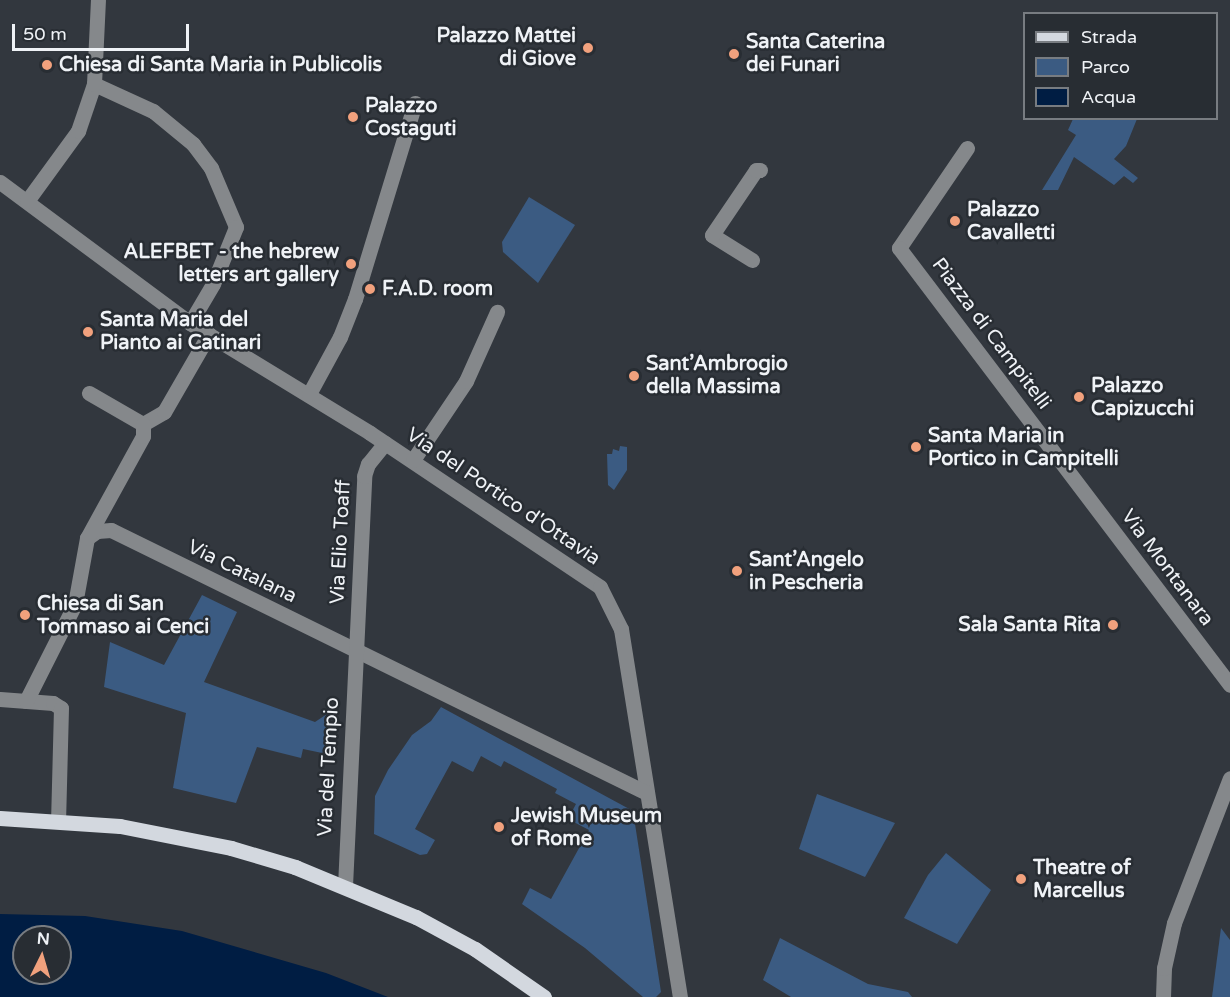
<!DOCTYPE html>
<meta charset="utf-8">
<style>
body{margin:0}
#map{position:relative;width:1230px;height:997px;overflow:hidden;background:#32373e;font-family:"Varela Round",sans-serif}
div>[style]{position:absolute}
.green>*{inset:0;background:#3b5b82}
.water>*{inset:0;background:#001d43}
.minor>*{height:15px;margin:-7.5px;padding:0 7.5px;transform-origin:7.5px;border-radius:7.5px;background:#85888b}
.major>*{height:15px;margin:-7.5px;padding:0 7.5px;transform-origin:7.5px;border-radius:7.5px;background:#d3d8df}
.dots>*{width:16px;height:16px;translate:-50% -50%;box-sizing:border-box;border:3px solid #282d33;border-radius:50%}
span{translate:-50% -50%;white-space:nowrap;text-align:center;line-height:1.15;-webkit-text-stroke:5px #282d33;paint-order:stroke}
.poi-label{font-size:20px;color:#eff2f6;font-weight:700}
.right{translate:-100% -50%;text-align:right}
.left{translate:0 -50%;text-align:left}
.street-label{font-size:20px;color:#eff2f6}
.legend{position:absolute;left:1023px;top:12px;width:195px;height:108px;box-sizing:border-box;background:#282d33;border:2px solid #787c81;margin:0;padding:8px 10px;list-style:none;font-size:18px;color:#eff2f6}
.legend li{display:flex;align-items:center;gap:12px;height:30px}
.legend b{width:30px;border:2px solid #787c81}
.north{position:absolute;left:12px;top:925px;width:60px;height:60px;box-sizing:border-box;background:#282d33;border:2px solid #787c81;border-radius:50%;rotate:5deg;font-size:16px;font-weight:700;line-height:24px;text-align:center;color:#eff2f6}
.north::after{content:'';display:block;margin:auto;width:21px;height:27px;background:#f1a17d;clip-path:polygon(50% 0,100% 100%,50% 72%,0 100%)}
.scale{position:absolute;left:12px;top:24px;width:177px;height:27px;box-sizing:border-box;border:3px solid #eff2f6;border-top:0;padding-left:8px;font-size:18px;line-height:21px;white-space:nowrap;color:#eff2f6;-webkit-text-stroke:4px #282d33;paint-order:stroke}
</style>
<div id="map">
<div class="green">
<div style="clip-path:polygon(1073px 119px,1137px 119px,1126px 146px,1114px 159px,1138px 178px,1133px 183px,1124px 176px,1114px 185px,1074px 157px,1058px 190px,1042px 190px,1076px 135px,1068px 130px)"></div>
<div style="clip-path:polygon(529px 197px,575px 225px,538px 283px,503px 252px,502px 242px)"></div>
<div style="clip-path:polygon(620px 446px,627px 447px,627px 470px,614px 490px,608px 485px,607px 454px,612px 454px,613px 449px,619px 451px)"></div>
<div style="clip-path:polygon(202px 595px,237px 612px,204px 682px,315px 722px,327px 714px,327px 754px,303px 749px,301px 758px,257px 747px,236px 803px,173px 788px,186px 713px,104px 687px,110px 642px,164px 665px)"></div>
<div style="clip-path:polygon(441px 707px,633px 811px,661px 992px,656px 997px,643px 997px,585px 948px,522px 904px,530px 888px,551px 899px,589px 830px,568px 819px,576px 804px,555px 793px,557px 789px,504px 761px,501px 767px,481px 756px,473px 772px,452px 761px,415px 829px,435px 840px,427px 854px,420px 855px,374px 834px,375px 796px,388px 770px,412px 735px,431px 721px)"></div>
<div style="clip-path:polygon(817px 794px,895px 823px,865px 877px,799px 849px)"></div>
<div style="clip-path:polygon(946px 853px,991px 890px,957px 944px,904px 918px,928px 875px)"></div>
<div style="clip-path:polygon(1221px 928px,1230px 940px,1230px 997px,1212px 997px)"></div>
<div style="clip-path:polygon(780px 938px,868px 984px,908px 992px,912px 997px,791px 997px,763px 980px)"></div>
</div>
<div class="water">
<div style="clip-path:polygon(evenodd,0 914px,85px 916px,182px 931px,326px 973px,388px 997px,0 997px,0 914px,24px 937px,60px 937px,60px 973px,24px 973px,24px 937px)"></div>
</div>
<div class="minor">
<div style="left:94px;top:84px;width:65px;rotate:24.6deg"></div>
<div style="left:153px;top:111px;width:52px;rotate:39.5deg"></div>
<div style="left:193px;top:144px;width:30px;rotate:53deg"></div>
<div style="left:211px;top:168px;width:64px;rotate:67deg"></div>
<div style="left:236px;top:227px;width:61px;rotate:112deg"></div>
<div style="left:213px;top:284px;width:45px;rotate:120.5deg"></div>
<div style="left:967px;top:148px;width:121px;rotate:124.2deg"></div>
<div style="left:899px;top:248px;width:548px;rotate:52.86deg"></div>
<div style="left:0;top:182px;width:237px;rotate:36.6deg"></div>
<div style="left:190px;top:323px;width:211px;rotate:31.4deg"></div>
<div style="left:370px;top:433px;width:277px;rotate:33.8deg"></div>
<div style="left:600px;top:587px;width:47px;rotate:63.4deg"></div>
<div style="left:621px;top:629px;width:373px;rotate:80.9deg"></div>
<div style="left:27px;top:201px;width:87px;rotate:-53.9deg"></div>
<div style="left:78px;top:131px;width:50px;rotate:-71.2deg"></div>
<div style="left:94px;top:84px;width:84px;rotate:-87.3deg"></div>
<div style="left:752px;top:260px;width:47px;rotate:-148deg"></div>
<div style="left:712px;top:235px;width:78px;rotate:-55.9deg"></div>
<div style="left:756px;top:170px;width:4px"></div>
<div style="left:89px;top:393px;width:62px;rotate:29.9deg"></div>
<div style="left:309px;top:394px;width:65px;rotate:-61.5deg"></div>
<div style="left:340px;top:337px;width:41px;rotate:-68.5deg"></div>
<div style="left:355px;top:299px;width:205px;rotate:-73deg"></div>
<div style="left:143px;top:424px;width:24px;rotate:-30deg"></div>
<div style="left:164px;top:412px;width:90px;rotate:-60deg"></div>
<div style="left:413px;top:460px;width:95px;rotate:-56.1deg"></div>
<div style="left:466px;top:381px;width:76px;rotate:-65.8deg"></div>
<div style="left:87px;top:538px;width:12px;rotate:-35deg"></div>
<div style="left:97px;top:531px;width:14px;rotate:-4deg"></div>
<div style="left:111px;top:530px;width:597px;rotate:26.14deg"></div>
<div style="left:0;top:699px;width:53px;rotate:4.3deg"></div>
<div style="left:53px;top:703px;width:9px;rotate:32deg"></div>
<div style="left:61px;top:708px;width:111px;rotate:91.5deg"></div>
<div style="left:26px;top:701px;width:109px;rotate:-63.2deg"></div>
<div style="left:75px;top:604px;width:67px;rotate:-79.7deg"></div>
<div style="left:87px;top:538px;width:116px;rotate:-61.2deg"></div>
<div style="left:143px;top:436px;width:12px;rotate:-90deg"></div>
<div style="left:345px;top:886px;width:410px;rotate:-87.3deg"></div>
<div style="left:364px;top:476px;width:13px;rotate:-72deg"></div>
<div style="left:368px;top:464px;width:27px;rotate:-51deg"></div>
<div style="left:1163px;top:997px;width:29px;rotate:-88deg"></div>
<div style="left:1164px;top:968px;width:46px;rotate:-77.5deg"></div>
<div style="left:1174px;top:923px;width:155px;rotate:-68.9deg"></div>
</div>
<div class="major">
<div style="left:0;top:818px;width:120px;rotate:3.8deg"></div>
<div style="left:120px;top:826px;width:113px;rotate:11.2deg"></div>
<div style="left:231px;top:848px;width:67px;rotate:16.5deg"></div>
<div style="left:295px;top:867px;width:131px;rotate:22.5deg"></div>
<div style="left:416px;top:917px;width:67px;rotate:28.5deg"></div>
<div style="left:475px;top:949px;width:84px;rotate:34.8deg"></div>
</div>
<div class="dots">
<div style="left:588px;top:48px;background:#f1a17d"></div>
<div style="left:734px;top:54px;background:#f1a17d"></div>
<div style="left:47px;top:65px;background:#f1a17d"></div>
<div style="left:353px;top:117px;background:#f1a17d"></div>
<div style="left:955px;top:221px;background:#f1a17d"></div>
<div style="left:351px;top:264px;background:#f1a17d"></div>
<div style="left:370px;top:289px;background:#f1a17d"></div>
<div style="left:88px;top:332px;background:#f1a17d"></div>
<div style="left:634px;top:376px;background:#f1a17d"></div>
<div style="left:1079px;top:397px;background:#f1a17d"></div>
<div style="left:916px;top:447px;background:#f1a17d"></div>
<div style="left:737px;top:571px;background:#f1a17d"></div>
<div style="left:25px;top:615px;background:#f1a17d"></div>
<div style="left:1113px;top:625px;background:#f1a17d"></div>
<div style="left:499px;top:827px;background:#f1a17d"></div>
<div style="left:1021px;top:879px;background:#f1a17d"></div>
</div>
<div class="poi-label">
<span class="right" style="left:576px;top:48px">Palazzo Mattei<br>di Giove</span>
<span class="left" style="left:746px;top:54px">Santa Caterina<br>dei Funari</span>
<span class="left" style="left:59px;top:65px">Chiesa di Santa Maria in Publicolis</span>
<span class="left" style="left:365px;top:118px">Palazzo<br>Costaguti</span>
<span class="left" style="left:967px;top:222px">Palazzo<br>Cavalletti</span>
<span class="right" style="left:339px;top:264px">ALEFBET - the hebrew<br>letters art gallery</span>
<span class="left" style="left:382px;top:289px">F.A.D. room</span>
<span class="left" style="left:100px;top:332px">Santa Maria del<br>Pianto ai Catinari</span>
<span class="left" style="left:646px;top:376px">Sant’Ambrogio<br>della Massima</span>
<span class="left" style="left:1091px;top:398px">Palazzo<br>Capizucchi</span>
<span class="left" style="left:928px;top:448px">Santa Maria in<br>Portico in Campitelli</span>
<span class="left" style="left:749px;top:572px">Sant’Angelo<br>in Pescheria</span>
<span class="left" style="left:37px;top:616px">Chiesa di San<br>Tommaso ai Cenci</span>
<span class="right" style="left:1101px;top:625px">Sala Santa Rita</span>
<span class="left" style="left:511px;top:828px">Jewish Museum<br>of Rome</span>
<span class="left" style="left:1033px;top:880px">Theatre of<br>Marcellus</span>
</div>
<div class="street-label">
<span style="left:991px;top:334px;rotate:53deg">Piazza di Campitelli</span>
<span style="left:503px;top:497px;rotate:34deg">Via del Portico d'Ottavia</span>
<span style="left:341px;top:542px;rotate:-87deg">Via Elio Toaff</span>
<span style="left:1167px;top:568px;rotate:53deg">Via Montanara</span>
<span style="left:242px;top:572px;rotate:26deg">Via Catalana</span>
<span style="left:329px;top:767px;rotate:-87deg">Via del Tempio</span>
</div>
<ul class="legend">
<li><b style="height:8px;background:#d3d8df"></b>Strada</li>
<li><b style="height:16px;background:#3b5b82"></b>Parco</li>
<li><b style="height:16px;background:#001d43"></b>Acqua</li>
</ul>
<div class="north">N</div>
<div class="scale">50 m</div>
</div>
